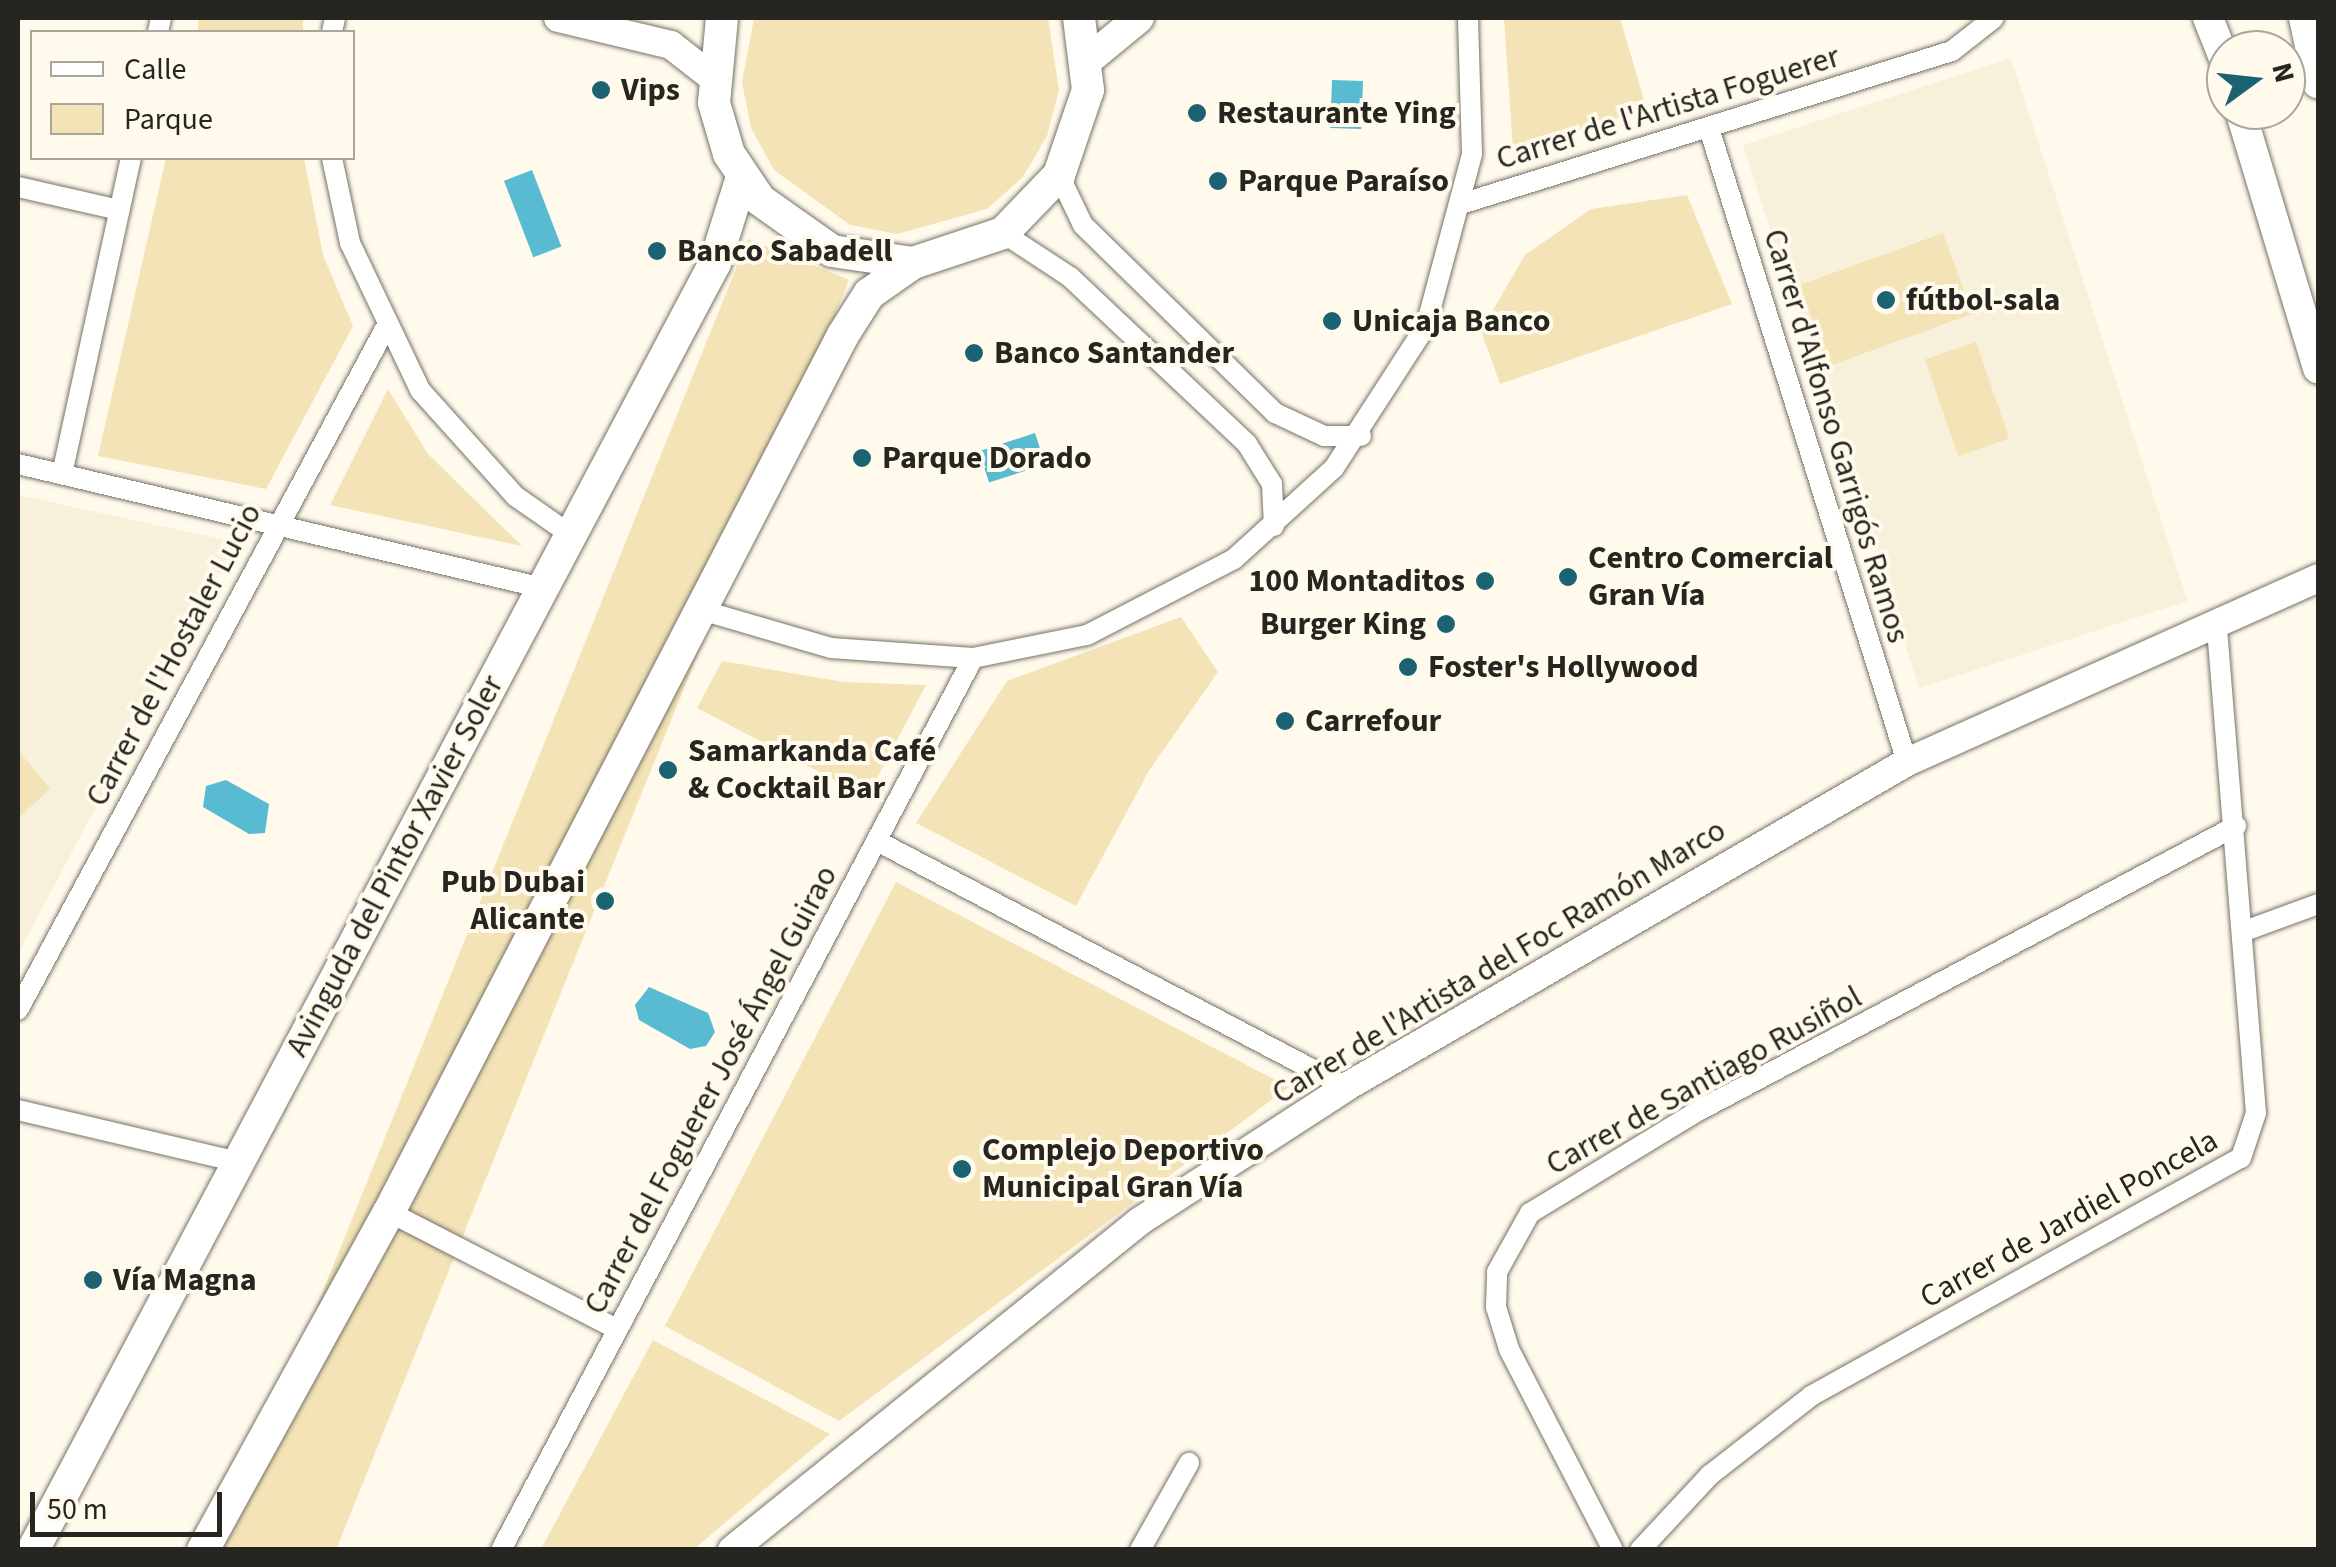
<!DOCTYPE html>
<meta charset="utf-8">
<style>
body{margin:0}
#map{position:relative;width:2336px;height:1567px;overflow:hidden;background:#fffaec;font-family:"Source Sans 3",sans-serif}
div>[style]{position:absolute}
.built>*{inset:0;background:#f7f0da;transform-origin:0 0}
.green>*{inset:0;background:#f3e3b7;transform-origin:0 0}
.water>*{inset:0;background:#58bbd1;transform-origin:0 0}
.roads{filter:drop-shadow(0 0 2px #767265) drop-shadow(0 0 2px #767265)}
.minor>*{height:20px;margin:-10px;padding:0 10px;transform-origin:10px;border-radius:10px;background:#fff}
.tertiary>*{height:28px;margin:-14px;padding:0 14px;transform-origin:14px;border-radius:14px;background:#fff}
.secondary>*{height:30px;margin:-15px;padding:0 15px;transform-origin:15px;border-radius:15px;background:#fff}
.primary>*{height:32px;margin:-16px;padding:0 16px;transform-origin:16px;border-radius:16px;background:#fff}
.dots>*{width:28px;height:28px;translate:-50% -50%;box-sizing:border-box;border:5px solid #fffaec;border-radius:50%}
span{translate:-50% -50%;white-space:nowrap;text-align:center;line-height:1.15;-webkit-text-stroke:8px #fffaec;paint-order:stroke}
.poi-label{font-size:32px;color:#262520;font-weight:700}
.left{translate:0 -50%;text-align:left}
.right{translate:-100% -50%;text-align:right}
.street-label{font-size:32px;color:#262520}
.frame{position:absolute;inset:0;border:20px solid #262520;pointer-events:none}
.legend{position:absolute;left:30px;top:30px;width:325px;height:130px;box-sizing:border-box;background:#fffaec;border:2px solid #a8a59a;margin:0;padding:12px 18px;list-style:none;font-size:30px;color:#262520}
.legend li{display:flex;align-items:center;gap:20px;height:50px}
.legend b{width:50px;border:2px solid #a8a59a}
.north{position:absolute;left:2206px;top:30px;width:100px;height:100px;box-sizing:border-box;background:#fffaec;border:2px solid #a8a59a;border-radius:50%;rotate:75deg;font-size:28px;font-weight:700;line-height:40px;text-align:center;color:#262520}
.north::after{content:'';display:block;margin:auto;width:35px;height:45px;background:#1b6372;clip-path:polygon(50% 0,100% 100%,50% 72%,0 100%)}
.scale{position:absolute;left:30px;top:1492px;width:192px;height:45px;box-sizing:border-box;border:5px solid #262520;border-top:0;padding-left:12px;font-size:30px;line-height:35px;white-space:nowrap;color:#262520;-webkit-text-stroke:8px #fffaec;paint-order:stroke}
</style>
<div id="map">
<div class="built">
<div style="left:2011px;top:58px;width:571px;height:282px;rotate:72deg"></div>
<div style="clip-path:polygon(18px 495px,236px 542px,18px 954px)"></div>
</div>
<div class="green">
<div style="left:198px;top:18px;width:105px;height:14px"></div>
<div style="clip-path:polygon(754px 18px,1048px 18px,1059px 90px,1047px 136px,1023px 177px,987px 209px,897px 234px,850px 225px,774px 170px,751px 128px,742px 82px)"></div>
<div style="clip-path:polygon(1504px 18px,1620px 18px,1647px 110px,1513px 149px)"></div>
<div style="clip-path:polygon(166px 158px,304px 158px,323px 255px,353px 326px,266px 489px,98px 456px)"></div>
<div style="clip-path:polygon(1687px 195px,1732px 304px,1500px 384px,1481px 331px,1525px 255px,1591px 209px)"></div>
<div style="left:1943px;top:233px;width:86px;height:153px;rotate:70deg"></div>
<div style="left:748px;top:239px;width:109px;height:1481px;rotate:22deg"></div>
<div style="left:1976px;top:342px;width:102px;height:54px;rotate:71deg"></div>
<div style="clip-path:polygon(388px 389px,428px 454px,522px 546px,330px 505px)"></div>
<div style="clip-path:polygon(1181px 617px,1218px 672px,1150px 769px,1076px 906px,916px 823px,1007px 681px)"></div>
<div style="clip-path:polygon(722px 661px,844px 682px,926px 685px,867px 797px,697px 708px)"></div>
<div style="clip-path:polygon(18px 750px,50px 789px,18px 818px)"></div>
<div style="clip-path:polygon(896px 882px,1289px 1087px,839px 1421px,665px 1326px)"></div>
<div style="clip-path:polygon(653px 1340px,830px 1434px,694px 1549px,541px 1549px)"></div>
</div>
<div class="water">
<div style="left:1332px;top:80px;width:31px;height:48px;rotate:2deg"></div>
<div style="left:532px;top:170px;width:82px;height:30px;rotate:69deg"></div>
<div style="left:1035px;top:433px;width:33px;height:59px;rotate:72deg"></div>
<div style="clip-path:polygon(226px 780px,269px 804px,265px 833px,249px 834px,203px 807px,206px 786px)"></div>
<div style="clip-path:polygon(649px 987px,708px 1013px,715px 1032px,706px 1046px,690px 1049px,639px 1020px,635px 1005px)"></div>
</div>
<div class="roads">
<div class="minor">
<div style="left:158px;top:32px;width:14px;rotate:-78deg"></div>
<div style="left:332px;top:32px;width:14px;rotate:-78deg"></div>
<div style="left:1709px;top:128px;width:664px;rotate:72.66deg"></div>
<div style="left:332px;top:158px;width:87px;rotate:78deg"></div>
<div style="left:350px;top:243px;width:163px;rotate:64.5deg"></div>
<div style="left:420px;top:390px;width:142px;rotate:48.1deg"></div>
<div style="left:515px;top:496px;width:68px;rotate:34.9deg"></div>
<div style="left:1059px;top:175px;width:55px;rotate:64.4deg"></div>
<div style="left:1083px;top:225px;width:269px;rotate:44.4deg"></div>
<div style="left:1275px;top:413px;width:54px;rotate:25.1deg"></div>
<div style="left:1324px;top:436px;width:37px"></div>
<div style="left:18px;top:187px;width:104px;rotate:12.8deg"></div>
<div style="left:1464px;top:203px;width:511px;rotate:-17.3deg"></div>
<div style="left:1952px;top:51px;width:53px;rotate:-38.2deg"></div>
<div style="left:1003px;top:233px;width:80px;rotate:33.3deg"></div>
<div style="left:1070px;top:277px;width:243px;rotate:43.3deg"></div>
<div style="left:1247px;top:444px;width:47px;rotate:58deg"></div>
<div style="left:1272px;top:484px;width:42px;rotate:87.3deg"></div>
<div style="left:18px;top:464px;width:539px;rotate:13.29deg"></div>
<div style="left:62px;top:474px;width:323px;rotate:-77.7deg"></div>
<div style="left:701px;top:610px;width:135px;rotate:16.3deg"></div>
<div style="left:831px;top:648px;width:142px;rotate:4deg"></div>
<div style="left:973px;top:658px;width:116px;rotate:-11.4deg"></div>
<div style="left:1087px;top:635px;width:165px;rotate:-27.3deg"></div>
<div style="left:1234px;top:559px;width:135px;rotate:-42.3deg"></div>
<div style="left:1334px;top:468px;width:169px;rotate:-57.1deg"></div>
<div style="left:1426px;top:326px;width:178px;rotate:-75deg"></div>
<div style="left:1472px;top:154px;width:136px;rotate:-91.7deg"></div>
<div style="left:877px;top:841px;width:530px;rotate:27.68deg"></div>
<div style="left:2242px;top:932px;width:81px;rotate:-20.2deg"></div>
<div style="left:18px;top:1010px;width:774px;rotate:-61.68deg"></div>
<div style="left:18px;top:1110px;width:226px;rotate:13.3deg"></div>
<div style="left:389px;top:1212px;width:256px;rotate:27.2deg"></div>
<div style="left:501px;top:1550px;width:1009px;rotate:-62.11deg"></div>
<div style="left:1140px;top:1550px;width:100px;rotate:-60.6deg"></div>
<div style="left:1613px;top:1550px;width:226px;rotate:-117.4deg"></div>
<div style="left:1509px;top:1349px;width:44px;rotate:-107.2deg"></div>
<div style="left:1496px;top:1307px;width:35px;rotate:-88deg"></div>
<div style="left:1497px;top:1272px;width:68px;rotate:-60.8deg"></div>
<div style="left:1530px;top:1213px;width:197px;rotate:-31.3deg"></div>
<div style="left:1698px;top:1111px;width:609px;rotate:-27.91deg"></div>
<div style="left:1640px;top:1550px;width:103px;rotate:-47deg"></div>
<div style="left:1710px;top:1475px;width:128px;rotate:-38deg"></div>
<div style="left:1811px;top:1396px;width:491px;rotate:-29deg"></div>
<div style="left:2241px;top:1158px;width:47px;rotate:-71.6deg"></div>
<div style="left:2256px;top:1113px;width:495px;rotate:-94.6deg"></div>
</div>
<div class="tertiary">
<div style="left:558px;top:18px;width:116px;rotate:13.4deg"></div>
<div style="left:671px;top:45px;width:52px;rotate:38deg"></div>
<div style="left:732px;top:1550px;width:524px;rotate:-38.88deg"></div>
<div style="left:1140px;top:1221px;width:246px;rotate:-33deg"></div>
<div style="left:1346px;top:1087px;width:648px;rotate:-30.08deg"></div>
<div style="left:1907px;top:762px;width:450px;rotate:-24.1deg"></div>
</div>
<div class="secondary">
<div style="left:2208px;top:18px;width:48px;rotate:68.2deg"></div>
<div style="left:2304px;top:18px;width:67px;rotate:78deg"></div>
<div style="left:1088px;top:60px;width:66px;rotate:-39.5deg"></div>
<div style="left:2240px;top:110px;width:270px;rotate:73.2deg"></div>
</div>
<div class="primary">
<div style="left:722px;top:18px;width:85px;rotate:95.4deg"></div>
<div style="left:714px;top:103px;width:53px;rotate:73.6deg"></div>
<div style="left:729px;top:154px;width:55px;rotate:56deg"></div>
<div style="left:760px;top:200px;width:88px;rotate:35.3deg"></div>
<div style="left:832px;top:251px;width:82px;rotate:8.4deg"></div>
<div style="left:913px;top:263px;width:95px;rotate:-18.4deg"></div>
<div style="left:1003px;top:233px;width:81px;rotate:-46deg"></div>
<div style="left:1059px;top:175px;width:90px;rotate:-71.2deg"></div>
<div style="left:1088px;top:90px;width:73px;rotate:-97.1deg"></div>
<div style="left:33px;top:1550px;width:1457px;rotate:-62.08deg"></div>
<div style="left:715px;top:263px;width:90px;rotate:-72.6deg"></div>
<div style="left:203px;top:1550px;width:386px;rotate:-61.2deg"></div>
<div style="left:389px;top:1212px;width:988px;rotate:-62.63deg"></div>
<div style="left:843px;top:335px;width:49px;rotate:-57.6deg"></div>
<div style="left:869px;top:294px;width:54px;rotate:-35.2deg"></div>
</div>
</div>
<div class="dots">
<div style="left:601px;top:90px;background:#1b6372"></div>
<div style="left:1197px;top:113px;background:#1b6372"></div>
<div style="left:1218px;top:181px;background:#1b6372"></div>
<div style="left:657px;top:251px;background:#1b6372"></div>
<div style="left:1886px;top:300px;background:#1b6372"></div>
<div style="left:1332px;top:321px;background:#1b6372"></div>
<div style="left:974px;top:353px;background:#1b6372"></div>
<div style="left:862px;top:458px;background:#1b6372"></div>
<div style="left:1568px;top:577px;background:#1b6372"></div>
<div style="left:1485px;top:581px;background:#1b6372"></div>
<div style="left:1446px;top:624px;background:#1b6372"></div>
<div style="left:1408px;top:667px;background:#1b6372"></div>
<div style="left:1285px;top:721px;background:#1b6372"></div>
<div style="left:668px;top:770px;background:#1b6372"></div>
<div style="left:605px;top:901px;background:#1b6372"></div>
<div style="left:962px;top:1169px;background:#1b6372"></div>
<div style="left:93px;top:1280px;background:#1b6372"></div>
</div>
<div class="poi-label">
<span class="left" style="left:621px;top:90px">Vips</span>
<span class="left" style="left:1217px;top:113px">Restaurante Ying</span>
<span class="left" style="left:1238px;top:181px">Parque Paraíso</span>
<span class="left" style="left:677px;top:251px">Banco Sabadell</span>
<span class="left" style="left:1906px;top:300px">fútbol-sala</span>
<span class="left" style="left:1352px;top:321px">Unicaja Banco</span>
<span class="left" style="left:994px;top:353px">Banco Santander</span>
<span class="left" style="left:882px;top:458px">Parque Dorado</span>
<span class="left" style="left:1588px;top:577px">Centro Comercial<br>Gran Vía</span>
<span class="right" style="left:1465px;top:581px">100 Montaditos</span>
<span class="right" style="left:1426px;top:624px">Burger King</span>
<span class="left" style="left:1428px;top:667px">Foster's Hollywood</span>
<span class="left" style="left:1305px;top:721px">Carrefour</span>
<span class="left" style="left:688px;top:770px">Samarkanda Café<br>&amp; Cocktail Bar</span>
<span class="right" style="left:585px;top:901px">Pub Dubai<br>Alicante</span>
<span class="left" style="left:982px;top:1169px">Complejo Deportivo<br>Municipal Gran Vía</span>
<span class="left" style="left:113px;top:1280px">Vía Magna</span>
</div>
<div class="street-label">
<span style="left:1668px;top:108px;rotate:-17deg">Carrer de l'Artista Foguerer</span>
<span style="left:1836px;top:436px;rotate:73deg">Carrer d'Alfonso Garrigós Ramos</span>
<span style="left:174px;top:655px;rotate:-62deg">Carrer de l'Hostaler Lucio</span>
<span style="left:395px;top:866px;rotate:-62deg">Avinguda del Pintor Xavier Soler</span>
<span style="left:1499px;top:962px;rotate:-31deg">Carrer de l'Artista del Foc Ramón Marco</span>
<span style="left:1704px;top:1081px;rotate:-29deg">Carrer de Santiago Rusiñol</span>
<span style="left:711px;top:1090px;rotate:-62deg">Carrer del Foguerer José Ángel Guirao</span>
<span style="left:2069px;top:1219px;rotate:-29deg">Carrer de Jardiel Poncela</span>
</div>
<div class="frame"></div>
<ul class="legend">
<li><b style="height:12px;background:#fff"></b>Calle</li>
<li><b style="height:28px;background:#f3e3b7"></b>Parque</li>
</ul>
<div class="north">N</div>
<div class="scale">50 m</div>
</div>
